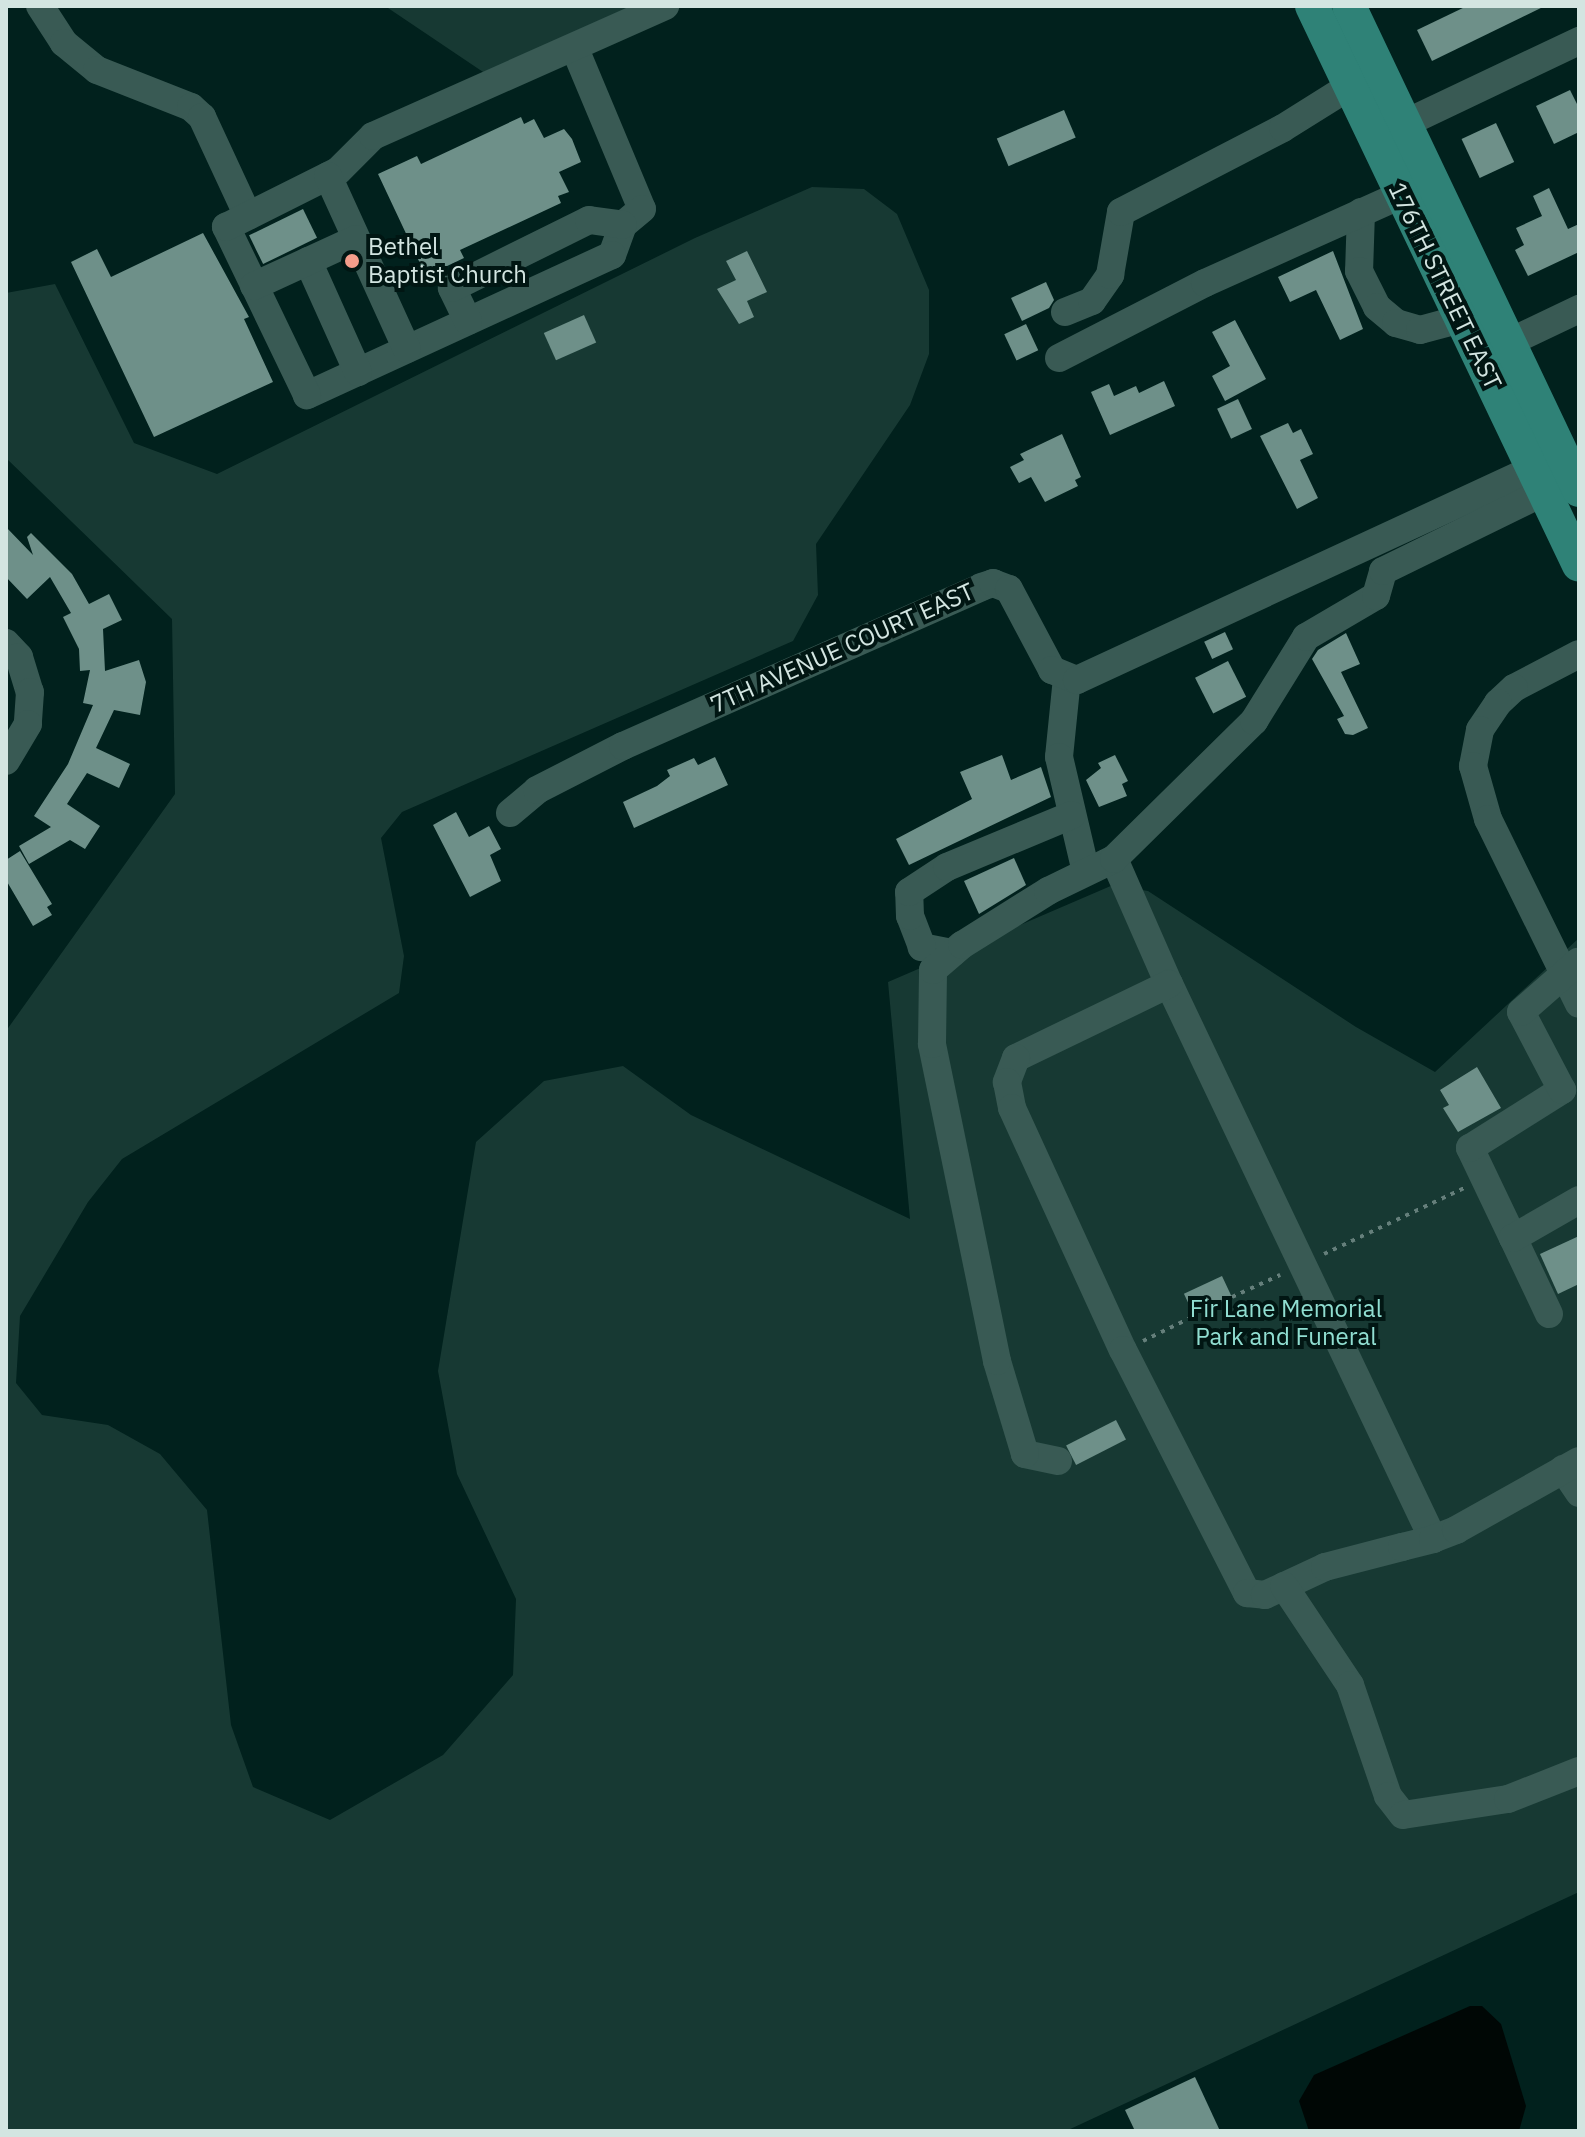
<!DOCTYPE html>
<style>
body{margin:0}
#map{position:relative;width:1585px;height:2137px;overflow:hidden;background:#01211d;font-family:"IBM Plex Sans",sans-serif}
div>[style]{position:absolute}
.green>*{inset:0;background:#173933}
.water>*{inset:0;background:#000705}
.building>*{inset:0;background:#6e9089;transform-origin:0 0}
.path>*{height:4px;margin-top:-2px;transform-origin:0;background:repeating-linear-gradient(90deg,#657f7b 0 4px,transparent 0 10px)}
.minor>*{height:28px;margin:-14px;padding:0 14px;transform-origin:14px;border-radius:14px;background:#395a54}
.major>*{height:34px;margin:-17px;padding:0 17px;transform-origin:17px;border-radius:17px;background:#2f8277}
.dots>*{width:22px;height:22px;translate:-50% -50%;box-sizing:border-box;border:4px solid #011613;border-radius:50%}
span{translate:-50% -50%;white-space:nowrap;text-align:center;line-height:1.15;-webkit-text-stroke:8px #011613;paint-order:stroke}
.poi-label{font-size:24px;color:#d3e5e1}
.left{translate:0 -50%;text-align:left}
.street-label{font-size:24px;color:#d3e5e1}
.park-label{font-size:24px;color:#90ded1}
.frame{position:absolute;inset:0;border:8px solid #d3e5e1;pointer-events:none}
</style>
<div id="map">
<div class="green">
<div style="clip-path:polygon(385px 6px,641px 6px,492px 78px)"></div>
<div style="clip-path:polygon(812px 187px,864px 189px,897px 214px,929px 290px,929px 354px,910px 405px,816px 544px,818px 595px,793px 641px,402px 812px,381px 838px,404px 956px,399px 993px,122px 1159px,88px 1202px,20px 1316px,16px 1383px,42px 1415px,108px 1425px,160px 1454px,207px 1510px,231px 1725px,253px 1787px,330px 1820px,443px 1755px,513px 1675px,516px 1599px,457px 1474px,438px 1371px,476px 1142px,544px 1081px,623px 1066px,691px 1115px,910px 1219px,888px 982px,1113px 885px,1148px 891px,1356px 1027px,1435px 1072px,1579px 938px,1579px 1892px,1066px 2131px,6px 2131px,6px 1031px,175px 794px,172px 619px,6px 458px,6px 293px,55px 284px,134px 443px,217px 474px,695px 238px)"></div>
</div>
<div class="water">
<div style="clip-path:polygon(1470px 2006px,1482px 2006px,1501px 2024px,1526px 2106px,1519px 2131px,1309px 2131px,1299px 2101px,1314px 2075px)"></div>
</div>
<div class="building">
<div style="clip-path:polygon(1467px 6px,1545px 6px,1432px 61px,1417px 30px)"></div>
<div style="clip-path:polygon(1570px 90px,1579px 108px,1579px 132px,1554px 144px,1536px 106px)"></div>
<div style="left:1064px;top:110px;width:30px;height:73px;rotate:67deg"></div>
<div style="clip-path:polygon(521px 117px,524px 124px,534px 119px,544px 138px,564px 129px,572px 139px,581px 162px,559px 172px,569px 192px,558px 196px,561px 203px,460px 250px,464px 258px,426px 276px,378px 174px,417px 156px,421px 164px)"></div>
<div style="left:1496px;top:123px;width:43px;height:38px;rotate:65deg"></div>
<div style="clip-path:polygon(1549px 188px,1568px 229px,1579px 224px,1579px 252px,1528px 276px,1515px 250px,1524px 245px,1516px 228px,1542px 216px,1533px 196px)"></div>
<div style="left:303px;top:209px;width:32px;height:60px;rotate:64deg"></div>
<div style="clip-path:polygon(203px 233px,249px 317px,244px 319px,273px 382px,154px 437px,71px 262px,97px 249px,111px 277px)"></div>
<div style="clip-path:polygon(747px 251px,767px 292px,747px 301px,754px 317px,739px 324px,717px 289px,736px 280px,726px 261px)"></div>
<div style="clip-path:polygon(1333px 251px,1363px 329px,1340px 340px,1316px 290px,1290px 302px,1278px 277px)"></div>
<div style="clip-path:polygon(1046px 282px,1054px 300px,1049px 308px,1022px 321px,1011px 298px)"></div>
<div style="left:584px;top:315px;width:30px;height:44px;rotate:66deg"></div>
<div style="clip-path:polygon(1235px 320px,1266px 379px,1225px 401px,1212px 376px,1230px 366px,1212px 332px)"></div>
<div style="left:1026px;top:324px;width:29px;height:24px;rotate:65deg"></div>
<div style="clip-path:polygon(1164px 381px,1175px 406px,1110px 435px,1091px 392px,1109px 384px,1114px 396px,1136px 386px,1139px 393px)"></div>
<div style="left:1238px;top:399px;width:33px;height:23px;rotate:65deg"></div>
<div style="clip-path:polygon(1288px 423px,1293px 433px,1301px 429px,1313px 454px,1300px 460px,1318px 498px,1297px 509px,1260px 436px)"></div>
<div style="clip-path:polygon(1062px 434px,1081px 477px,1075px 480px,1078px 486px,1045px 502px,1031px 477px,1019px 483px,1010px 467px,1024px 460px,1020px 454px)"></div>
<div style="clip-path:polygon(6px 527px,33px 555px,27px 537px,31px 533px,72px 574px,89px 604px,109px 594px,122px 620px,103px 629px,105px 671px,139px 660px,146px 682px,140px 715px,114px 710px,96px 748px,130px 764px,119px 788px,87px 773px,67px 804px,100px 826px,85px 849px,70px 840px,29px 864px,19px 846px,51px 827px,34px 816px,68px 764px,93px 705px,83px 703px,90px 670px,80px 671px,79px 649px,63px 617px,71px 613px,50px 577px,27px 599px,6px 577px)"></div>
<div style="left:1225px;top:632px;width:19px;height:23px;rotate:65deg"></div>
<div style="clip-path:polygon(1346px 633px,1360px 664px,1341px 672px,1368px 728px,1353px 735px,1345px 734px,1337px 719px,1344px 716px,1312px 659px,1318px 650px)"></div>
<div style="left:1228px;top:661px;width:40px;height:37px;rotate:63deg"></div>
<div style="clip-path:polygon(1002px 755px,1011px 780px,1041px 767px,1051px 797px,909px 865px,896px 839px,972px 799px,960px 772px)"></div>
<div style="clip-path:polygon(1115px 755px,1128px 781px,1122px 784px,1127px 796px,1099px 807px,1086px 780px,1101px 768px,1098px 763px)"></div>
<div style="clip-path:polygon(715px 757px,728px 785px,634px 828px,623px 802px,657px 786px,670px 776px,667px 770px,694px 758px,698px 765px)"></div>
<div style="clip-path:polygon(456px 812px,469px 837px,489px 826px,501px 849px,490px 855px,501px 881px,470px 897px,433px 825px)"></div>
<div style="clip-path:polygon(20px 851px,52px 904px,47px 907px,52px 915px,33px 926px,6px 880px,6px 860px)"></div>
<div style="clip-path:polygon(1014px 858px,1026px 885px,979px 914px,964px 881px)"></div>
<div style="clip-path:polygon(1477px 1067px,1501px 1108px,1458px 1132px,1443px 1108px,1449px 1105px,1440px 1090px)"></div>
<div style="clip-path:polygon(1579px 1236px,1579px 1284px,1558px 1294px,1540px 1254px)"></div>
<div style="left:1222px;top:1276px;width:23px;height:42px;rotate:65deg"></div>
<div style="left:1116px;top:1420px;width:22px;height:56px;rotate:63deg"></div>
<div style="clip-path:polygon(1195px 2077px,1220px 2131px,1135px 2131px,1125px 2110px)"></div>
</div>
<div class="path">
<div style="left:1324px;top:1254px;width:155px;rotate:-25.2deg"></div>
<div style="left:1232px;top:1297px;width:53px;rotate:-24.6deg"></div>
<div style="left:1143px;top:1341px;width:57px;rotate:-26.1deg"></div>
</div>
<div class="minor">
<div style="left:40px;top:6px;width:44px;rotate:57deg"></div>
<div style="left:64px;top:43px;width:43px;rotate:39.3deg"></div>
<div style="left:97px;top:70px;width:101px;rotate:21.5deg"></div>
<div style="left:191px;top:107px;width:15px;rotate:42deg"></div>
<div style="left:202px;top:117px;width:109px;rotate:65.1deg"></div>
<div style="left:575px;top:49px;width:173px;rotate:67.3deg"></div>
<div style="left:642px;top:209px;width:25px;rotate:140deg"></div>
<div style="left:623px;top:225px;width:32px;rotate:110deg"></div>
<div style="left:612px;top:255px;width:336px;rotate:155.3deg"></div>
<div style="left:307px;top:395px;width:187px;rotate:-115.7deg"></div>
<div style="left:226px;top:227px;width:125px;rotate:-26.6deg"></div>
<div style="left:338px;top:171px;width:49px;rotate:-45deg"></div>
<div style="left:373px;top:136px;width:320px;rotate:-24deg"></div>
<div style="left:1404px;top:124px;width:194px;rotate:-25.4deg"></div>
<div style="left:328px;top:176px;width:190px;rotate:65.5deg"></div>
<div style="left:1361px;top:212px;width:59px;rotate:91.9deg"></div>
<div style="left:1359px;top:271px;width:40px;rotate:63.4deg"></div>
<div style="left:1377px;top:307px;width:25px;rotate:40deg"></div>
<div style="left:1396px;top:323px;width:25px;rotate:16deg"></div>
<div style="left:1420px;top:330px;width:42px;rotate:-15deg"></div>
<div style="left:308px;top:261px;width:122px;rotate:65.8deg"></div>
<div style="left:254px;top:286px;width:112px;rotate:-24.7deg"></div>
<div style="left:1065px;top:312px;width:29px;rotate:-22deg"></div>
<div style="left:1092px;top:301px;width:32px;rotate:-55deg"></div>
<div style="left:1110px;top:275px;width:64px;rotate:-80.1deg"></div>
<div style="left:1121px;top:212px;width:182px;rotate:-27.4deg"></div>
<div style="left:1283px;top:128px;width:79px;rotate:-32.1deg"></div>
<div style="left:468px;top:321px;width:37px;rotate:-116deg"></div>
<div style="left:452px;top:288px;width:153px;rotate:-26.4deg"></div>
<div style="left:589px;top:220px;width:34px;rotate:8deg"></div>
<div style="left:1508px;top:343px;width:79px;rotate:-25.6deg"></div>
<div style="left:1059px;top:358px;width:164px;rotate:-27.2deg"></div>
<div style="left:1205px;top:283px;width:215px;rotate:-24.2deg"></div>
<div style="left:6px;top:643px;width:19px;rotate:47deg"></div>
<div style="left:19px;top:657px;width:37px;rotate:73deg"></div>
<div style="left:30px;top:692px;width:32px;rotate:94deg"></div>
<div style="left:28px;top:724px;width:43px;rotate:120.7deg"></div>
<div style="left:1579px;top:654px;width:73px;rotate:152.4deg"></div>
<div style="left:1514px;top:688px;width:22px;rotate:137deg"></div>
<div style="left:1498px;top:703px;width:32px;rotate:124deg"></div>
<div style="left:1480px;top:730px;width:37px;rotate:101deg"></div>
<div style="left:1473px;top:766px;width:55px;rotate:74.2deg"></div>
<div style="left:1488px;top:819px;width:206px;rotate:63.8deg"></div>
<div style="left:1067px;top:678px;width:79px;rotate:95.8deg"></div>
<div style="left:1059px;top:757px;width:118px;rotate:76.8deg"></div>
<div style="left:510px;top:813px;width:35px;rotate:-40deg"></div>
<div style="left:537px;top:790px;width:97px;rotate:-27.1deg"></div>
<div style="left:623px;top:746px;width:392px;rotate:-23.9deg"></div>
<div style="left:981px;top:587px;width:13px;rotate:-18deg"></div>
<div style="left:993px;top:583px;width:17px;rotate:21deg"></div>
<div style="left:1009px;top:589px;width:92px;rotate:62deg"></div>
<div style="left:1052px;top:670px;width:27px;rotate:22deg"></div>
<div style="left:1077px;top:680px;width:502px;rotate:-24.83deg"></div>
<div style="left:1114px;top:859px;width:137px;rotate:66.3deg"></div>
<div style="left:952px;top:953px;width:31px;rotate:-169deg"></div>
<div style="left:922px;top:947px;width:33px;rotate:-111deg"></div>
<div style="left:910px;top:916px;width:24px;rotate:-92deg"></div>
<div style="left:909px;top:892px;width:45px;rotate:-33.3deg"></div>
<div style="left:947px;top:867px;width:135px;rotate:-22.6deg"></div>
<div style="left:1513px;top:1238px;width:100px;rotate:-115.5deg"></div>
<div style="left:1470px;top:1148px;width:109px;rotate:-32.2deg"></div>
<div style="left:1562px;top:1090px;width:88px;rotate:-117.7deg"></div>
<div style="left:1521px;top:1012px;width:76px;rotate:-41.3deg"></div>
<div style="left:1549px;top:1314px;width:84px;rotate:-115.3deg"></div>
<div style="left:1513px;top:1238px;width:76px;rotate:-29.9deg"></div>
<div style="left:1058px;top:1461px;width:34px;rotate:-168deg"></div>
<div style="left:1025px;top:1454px;width:97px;rotate:-106.8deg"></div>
<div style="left:997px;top:1361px;width:324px;rotate:-101.6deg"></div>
<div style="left:932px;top:1044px;width:74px;rotate:-89.2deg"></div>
<div style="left:933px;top:970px;width:38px;rotate:-41deg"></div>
<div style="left:962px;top:945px;width:102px;rotate:-32.1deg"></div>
<div style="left:1048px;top:891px;width:73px;rotate:-25.9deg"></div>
<div style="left:1114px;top:859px;width:197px;rotate:-44.6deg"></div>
<div style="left:1254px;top:721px;width:99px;rotate:-58.2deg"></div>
<div style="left:1306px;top:637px;width:81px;rotate:-30.4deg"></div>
<div style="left:1376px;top:596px;width:26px;rotate:-74deg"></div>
<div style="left:1383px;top:571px;width:179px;rotate:-26.1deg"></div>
<div style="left:1563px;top:1469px;width:29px;rotate:56deg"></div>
<div style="left:1433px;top:1539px;width:615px;rotate:-115.44deg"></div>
<div style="left:1169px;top:984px;width:170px;rotate:154.2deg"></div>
<div style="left:1016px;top:1058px;width:26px;rotate:111deg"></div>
<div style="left:1007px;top:1082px;width:26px;rotate:79deg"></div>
<div style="left:1012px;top:1108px;width:266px;rotate:65.4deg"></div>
<div style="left:1123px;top:1350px;width:273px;rotate:63deg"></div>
<div style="left:1247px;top:1593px;width:18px;rotate:6deg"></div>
<div style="left:1265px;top:1595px;width:66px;rotate:-25deg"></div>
<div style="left:1325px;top:1567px;width:80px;rotate:-14.6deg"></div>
<div style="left:1402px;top:1547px;width:32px;rotate:-14deg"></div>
<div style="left:1433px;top:1539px;width:25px;rotate:-21deg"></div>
<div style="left:1456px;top:1530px;width:141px;rotate:-29.3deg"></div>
<div style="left:1284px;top:1586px;width:119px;rotate:56.3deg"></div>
<div style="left:1350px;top:1685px;width:117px;rotate:71.1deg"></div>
<div style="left:1388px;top:1796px;width:24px;rotate:52deg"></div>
<div style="left:1403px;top:1815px;width:106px;rotate:-8.7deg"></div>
<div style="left:1508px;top:1799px;width:76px;rotate:-21.5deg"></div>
</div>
<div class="major">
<div style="left:1312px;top:6px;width:619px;rotate:64.47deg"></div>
<div style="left:1349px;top:6px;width:536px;rotate:64.58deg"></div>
</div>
<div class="dots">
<div style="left:352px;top:261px;background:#f49d8b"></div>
</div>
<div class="poi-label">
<span class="left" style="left:368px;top:261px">Bethel<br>Baptist Church</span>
</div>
<div class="street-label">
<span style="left:1445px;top:286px;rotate:64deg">176TH STREET EAST</span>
<span style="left:842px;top:648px;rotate:-24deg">7TH AVENUE COURT EAST</span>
</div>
<div class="park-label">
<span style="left:1286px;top:1323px">Fir Lane Memorial<br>Park and Funeral</span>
</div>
<div class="frame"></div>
</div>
